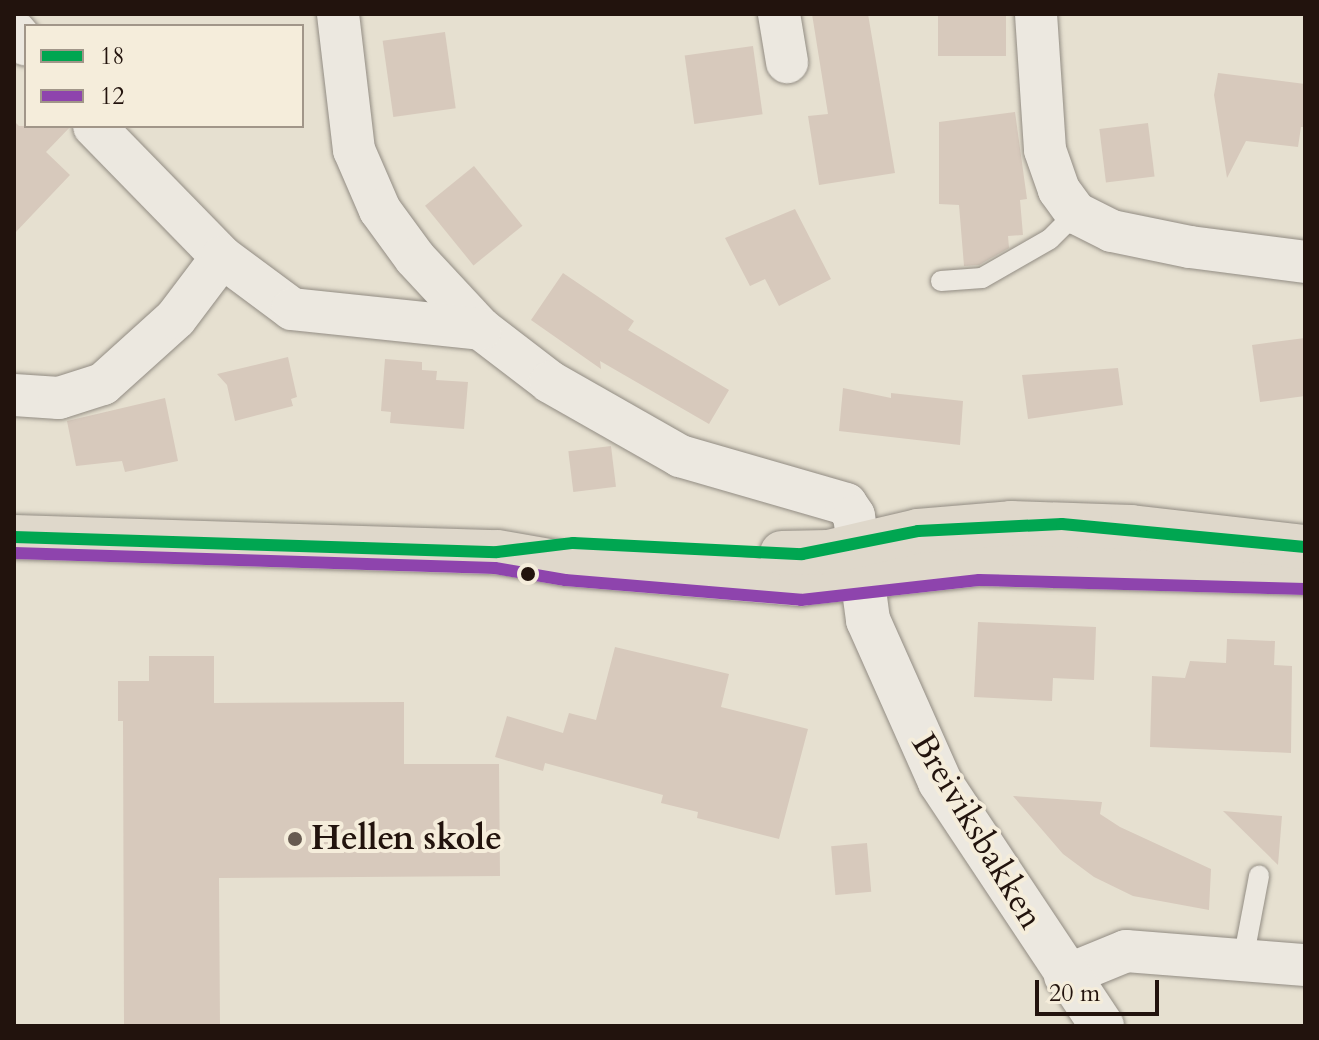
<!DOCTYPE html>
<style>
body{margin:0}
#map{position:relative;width:1319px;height:1040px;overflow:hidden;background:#e6e0d0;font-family:Cardo,serif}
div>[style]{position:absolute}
.building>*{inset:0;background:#d7c9bc;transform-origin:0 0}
.roads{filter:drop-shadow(0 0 2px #928c83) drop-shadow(0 0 2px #928c83)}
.service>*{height:20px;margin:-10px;padding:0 10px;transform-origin:10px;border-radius:10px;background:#ece8e0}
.minor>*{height:42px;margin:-21px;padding:0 21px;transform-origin:21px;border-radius:21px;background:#ece8e0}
.tertiary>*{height:44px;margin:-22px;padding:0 22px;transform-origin:22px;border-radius:22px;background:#ece8e0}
.primary>*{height:44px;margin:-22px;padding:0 22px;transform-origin:22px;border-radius:22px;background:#dfd8cb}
.bus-1>*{height:12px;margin:-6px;padding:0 6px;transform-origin:6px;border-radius:6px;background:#00a651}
.bus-2>*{height:12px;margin:-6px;padding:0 6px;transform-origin:6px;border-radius:6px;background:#8e44ad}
.dots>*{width:22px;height:22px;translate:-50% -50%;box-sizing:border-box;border:4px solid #f5eddb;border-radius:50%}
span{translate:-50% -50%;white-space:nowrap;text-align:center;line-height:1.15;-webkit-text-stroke:8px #f5eddb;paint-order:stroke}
.street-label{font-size:34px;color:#22130d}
.poi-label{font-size:34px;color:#22130d;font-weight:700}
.left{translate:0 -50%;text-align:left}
.frame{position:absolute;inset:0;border:16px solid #22130d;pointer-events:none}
.legend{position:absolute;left:24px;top:24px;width:280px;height:104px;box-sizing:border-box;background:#f5eddb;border:2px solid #a19689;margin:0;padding:10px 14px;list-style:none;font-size:24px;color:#22130d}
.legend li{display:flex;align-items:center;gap:16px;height:40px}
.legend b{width:40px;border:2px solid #a19689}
.scale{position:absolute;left:1035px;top:980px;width:124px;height:36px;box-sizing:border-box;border:4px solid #22130d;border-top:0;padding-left:10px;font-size:24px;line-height:28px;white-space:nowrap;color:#22130d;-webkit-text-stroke:6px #f5eddb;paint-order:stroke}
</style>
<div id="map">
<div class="building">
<div style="clip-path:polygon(812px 14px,868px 14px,895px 173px,819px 185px,808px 116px,828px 114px)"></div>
<div style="left:938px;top:14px;width:68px;height:42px"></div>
<div style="left:445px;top:32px;width:77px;height:63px;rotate:82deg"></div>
<div style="left:753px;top:46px;width:69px;height:69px;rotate:82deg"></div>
<div style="clip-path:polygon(1218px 73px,1305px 84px,1305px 127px,1301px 127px,1298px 147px,1246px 141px,1227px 178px,1214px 95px)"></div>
<div style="clip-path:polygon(1015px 112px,1027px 199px,1020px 200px,1023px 235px,1008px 236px,1009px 248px,979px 265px,964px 266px,959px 205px,939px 204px,939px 122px)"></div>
<div style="clip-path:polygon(14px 121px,19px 126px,71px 126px,46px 152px,70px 175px,14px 234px)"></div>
<div style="left:1148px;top:123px;width:54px;height:49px;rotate:83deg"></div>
<div style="left:474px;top:166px;width:77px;height:63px;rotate:51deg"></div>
<div style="clip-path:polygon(795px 209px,831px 279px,779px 306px,765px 279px,750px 286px,725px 238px)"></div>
<div style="clip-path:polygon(563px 273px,634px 321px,628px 330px,729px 390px,709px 424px,600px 361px,601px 369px,531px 320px)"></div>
<div style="clip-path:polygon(1305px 338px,1305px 396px,1260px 402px,1252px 345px)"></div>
<div style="clip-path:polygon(288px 357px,297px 397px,291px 399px,293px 406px,235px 421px,227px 385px,217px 374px)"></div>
<div style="clip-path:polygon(385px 359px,422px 362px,422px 370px,437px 371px,436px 380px,468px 382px,464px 429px,390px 423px,391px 412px,381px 411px)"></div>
<div style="clip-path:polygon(1118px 368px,1123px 405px,1028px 419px,1022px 375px)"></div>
<div style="clip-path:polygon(843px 388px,891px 398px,891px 393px,963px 401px,960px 445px,839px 431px)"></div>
<div style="clip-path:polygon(165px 398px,178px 461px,125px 472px,122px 461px,76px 466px,67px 421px)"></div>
<div style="left:611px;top:446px;width:41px;height:43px;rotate:83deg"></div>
<div style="clip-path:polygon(978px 622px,1096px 627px,1094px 680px,1053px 678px,1052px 701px,974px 697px)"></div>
<div style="clip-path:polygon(1227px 639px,1275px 641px,1274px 665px,1292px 666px,1291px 753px,1150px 747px,1152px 676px,1185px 678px,1190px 661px,1226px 663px)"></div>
<div style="clip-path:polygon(615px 647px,729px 674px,721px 707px,808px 729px,779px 839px,697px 818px,698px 812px,661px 803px,663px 795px,545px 763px,543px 771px,495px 757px,507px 716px,563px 733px,569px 713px,596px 720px)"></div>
<div style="clip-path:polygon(149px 656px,214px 656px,214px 703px,404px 702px,404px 764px,499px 764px,500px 876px,219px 878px,220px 1026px,124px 1026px,123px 721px,118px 721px,118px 681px,149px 681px)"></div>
<div style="clip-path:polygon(1013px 796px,1102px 802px,1100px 814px,1120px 827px,1211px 869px,1209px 910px,1133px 896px,1094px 877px,1063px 854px)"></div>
<div style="clip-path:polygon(1223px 811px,1282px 816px,1278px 865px)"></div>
<div style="left:867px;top:843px;width:49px;height:36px;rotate:85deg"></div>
</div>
<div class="roads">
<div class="service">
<div style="left:941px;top:281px;width:41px;rotate:-4.2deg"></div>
<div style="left:982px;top:278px;width:78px;rotate:-29.8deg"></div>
<div style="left:1050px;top:239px;width:37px;rotate:-45deg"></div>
<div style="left:1243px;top:960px;width:86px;rotate:-79.2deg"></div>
</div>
<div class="minor">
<div style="left:338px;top:14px;width:137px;rotate:83.3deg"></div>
<div style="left:354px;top:150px;width:65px;rotate:66.6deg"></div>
<div style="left:380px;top:210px;width:59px;rotate:53.9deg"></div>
<div style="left:415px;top:258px;width:97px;rotate:47.1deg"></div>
<div style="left:481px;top:329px;width:87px;rotate:37.5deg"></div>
<div style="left:550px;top:382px;width:150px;rotate:29.6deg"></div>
<div style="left:680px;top:456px;width:173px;rotate:16.1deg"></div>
<div style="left:846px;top:504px;width:14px;rotate:56deg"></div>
<div style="left:854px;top:516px;width:29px;rotate:82deg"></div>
<div style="left:779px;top:14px;width:49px;rotate:80.5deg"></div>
<div style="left:1036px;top:14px;width:136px;rotate:86.2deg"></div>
<div style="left:1045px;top:150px;width:42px;rotate:70.7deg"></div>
<div style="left:1059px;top:190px;width:29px;rotate:54deg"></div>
<div style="left:1076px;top:213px;width:40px;rotate:26.6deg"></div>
<div style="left:1112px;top:231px;width:80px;rotate:11.6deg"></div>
<div style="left:1190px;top:247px;width:116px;rotate:7.4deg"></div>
<div style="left:14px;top:31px;width:18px;rotate:49deg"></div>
<div style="left:94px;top:126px;width:183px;rotate:45.7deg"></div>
<div style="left:14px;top:395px;width:45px;rotate:3.8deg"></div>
<div style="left:59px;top:398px;width:46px;rotate:-17.7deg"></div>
<div style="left:103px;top:384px;width:98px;rotate:-42.1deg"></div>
<div style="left:176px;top:318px;width:76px;rotate:-53deg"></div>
<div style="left:222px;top:257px;width:87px;rotate:36.6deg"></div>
<div style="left:292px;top:309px;width:190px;rotate:6deg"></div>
<div style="left:1065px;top:976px;width:66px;rotate:-22.3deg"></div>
<div style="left:1126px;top:951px;width:180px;rotate:4.5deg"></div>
</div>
<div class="tertiary">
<div style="left:858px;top:545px;width:76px;rotate:82.4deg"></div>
<div style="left:868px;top:620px;width:177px;rotate:66deg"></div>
<div style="left:940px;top:782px;width:293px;rotate:56.4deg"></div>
</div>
<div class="primary">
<div style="left:14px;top:537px;width:483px;rotate:1.8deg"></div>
<div style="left:497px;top:552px;width:70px;rotate:9.9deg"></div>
<div style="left:566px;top:564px;width:236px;rotate:4.9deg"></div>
<div style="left:801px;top:584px;width:178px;rotate:-6.4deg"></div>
<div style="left:978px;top:564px;width:327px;rotate:1.6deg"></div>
<div style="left:782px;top:553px;width:47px;rotate:-1.2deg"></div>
<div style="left:829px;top:552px;width:91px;rotate:-13.3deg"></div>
<div style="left:918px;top:531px;width:93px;rotate:-4.9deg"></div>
<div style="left:1011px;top:523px;width:120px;rotate:1.9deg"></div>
<div style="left:1131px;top:527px;width:175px;rotate:6.6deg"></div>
</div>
</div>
<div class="bus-1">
<div style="left:14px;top:537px;width:483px;rotate:1.8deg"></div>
<div style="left:497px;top:552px;width:77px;rotate:-6.8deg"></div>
<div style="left:573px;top:543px;width:229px;rotate:2.8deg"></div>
<div style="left:802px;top:554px;width:118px;rotate:-11.2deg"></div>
<div style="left:918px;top:531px;width:144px;rotate:-2.8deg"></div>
<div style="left:1062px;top:524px;width:244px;rotate:5.4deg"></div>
</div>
<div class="bus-2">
<div style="left:14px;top:553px;width:481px;rotate:1.8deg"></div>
<div style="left:495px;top:568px;width:71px;rotate:9.7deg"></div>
<div style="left:565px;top:580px;width:237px;rotate:4.8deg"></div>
<div style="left:801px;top:600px;width:179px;rotate:-6.4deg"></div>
<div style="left:979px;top:580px;width:326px;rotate:1.6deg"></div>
</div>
<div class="dots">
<div style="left:528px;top:574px;background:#22130d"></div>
<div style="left:295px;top:839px;background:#675b51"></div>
</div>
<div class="street-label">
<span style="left:977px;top:831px;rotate:59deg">Breiviksbakken</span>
</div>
<div class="poi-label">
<span class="left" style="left:311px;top:839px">Hellen skole</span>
</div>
<div class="frame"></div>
<ul class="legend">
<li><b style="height:10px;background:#00a651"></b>18</li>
<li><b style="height:10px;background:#8e44ad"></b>12</li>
</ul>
<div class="scale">20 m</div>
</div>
